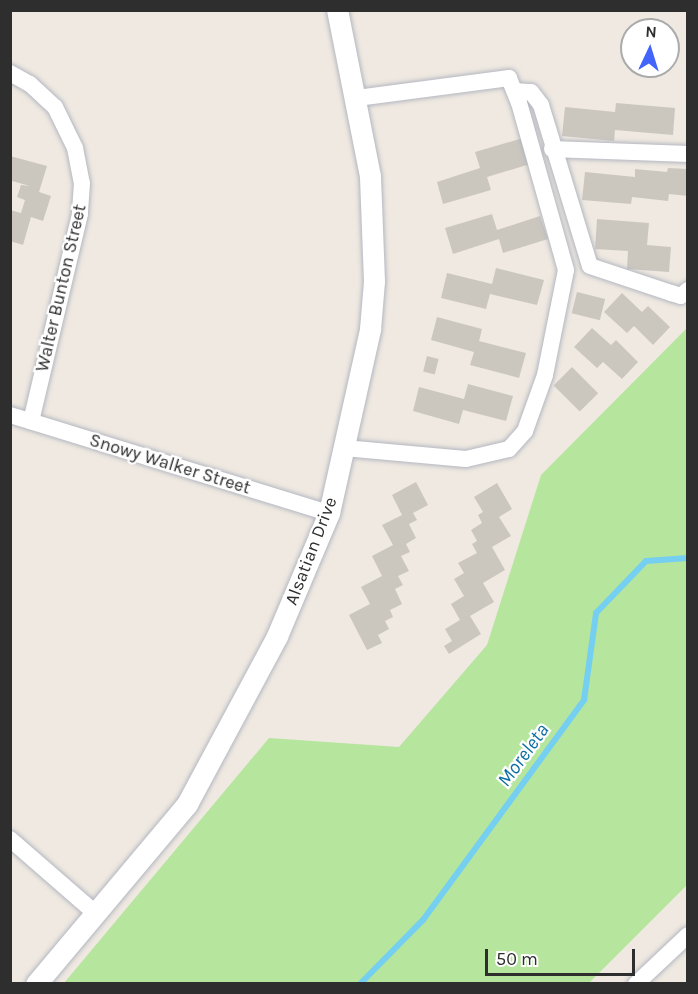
<!DOCTYPE html>
<style>
body{margin:0}
#map{position:relative;width:698px;height:994px;overflow:hidden;background:#efe9e1;font-family:Karla,sans-serif}
div>[style]{position:absolute}
.green>*{inset:0;background:#b6e59e}
.stream>*{height:6px;margin:-3px;padding:0 3px;transform-origin:3px;border-radius:3px;background:#75cff0}
.building>*{inset:0;background:#cbc7bf;transform-origin:0 0}
.roads{filter:drop-shadow(0 0 2px #b4b7c1) drop-shadow(0 0 2px #b4b7c1)}
.minor>*{height:16px;margin:-8px;padding:0 8px;transform-origin:8px;border-radius:8px;background:#fff}
.tertiary>*{height:21px;margin:-10.5px;padding:0 10.5px;transform-origin:10.5px;border-radius:10.5px;background:#fff}
span{translate:-50% -50%;white-space:nowrap;text-align:center;line-height:1.15;-webkit-text-stroke:4.5px #fff;paint-order:stroke}
.street-label{font-size:18px;color:#2e2e2e}
.water-label{font-size:20px;color:#0d6fa3;font-style:italic}
.frame{position:absolute;inset:0;border:12px solid #2e2e2e;pointer-events:none}
.north{position:absolute;left:620px;top:18px;width:60px;height:60px;box-sizing:border-box;background:#fff;border:2px solid #ababab;border-radius:50%;rotate:4deg;font-size:16px;font-weight:700;line-height:24px;text-align:center;color:#2e2e2e}
.north::after{content:'';display:block;margin:auto;width:21px;height:27px;background:#4264fb;clip-path:polygon(50% 0,100% 100%,50% 72%,0 100%)}
.scale{position:absolute;left:485px;top:949px;width:150px;height:27px;box-sizing:border-box;border:3px solid #2e2e2e;border-top:0;padding-left:8px;font-size:18px;line-height:21px;white-space:nowrap;color:#2e2e2e;-webkit-text-stroke:4px #fff;paint-order:stroke}
</style>
<div id="map">
<div class="green">
<div style="clip-path:polygon(687px 328px,687px 885px,589px 983px,64px 983px,269px 738px,399px 747px,487px 645px,541px 475px)"></div>
</div>
<div class="stream">
<div style="left:360px;top:984px;width:90px;rotate:-45.5deg"></div>
<div style="left:423px;top:920px;width:273px;rotate:-53.8deg"></div>
<div style="left:584px;top:700px;width:88px;rotate:-82.1deg"></div>
<div style="left:596px;top:613px;width:72px;rotate:-46.1deg"></div>
<div style="left:646px;top:561px;width:42px;rotate:-4.1deg"></div>
</div>
<div class="building">
<div style="clip-path:polygon(616px 103px,675px 108px,673px 135px,615px 130px,614px 141px,562px 136px,565px 107px,615px 112px)"></div>
<div style="clip-path:polygon(523px 138px,530px 164px,487px 177px,491px 190px,443px 204px,437px 182px,480px 168px,475px 152px)"></div>
<div style="clip-path:polygon(10px 156px,47px 166px,39px 192px,51px 196px,43px 221px,31px 217px,23px 245px,10px 241px,10px 210px,21px 213px,25px 200px,17px 197px,21px 185px,30px 186px,12px 181px)"></div>
<div style="clip-path:polygon(668px 168px,688px 169px,688px 196px,669px 194px,668px 201px,632px 197px,631px 204px,582px 200px,585px 172px,635px 177px,635px 169px,667px 172px)"></div>
<div style="clip-path:polygon(492px 214px,497px 230px,540px 216px,548px 239px,503px 253px,499px 239px,453px 254px,445px 228px)"></div>
<div style="clip-path:polygon(597px 219px,649px 223px,647px 245px,671px 247px,669px 272px,627px 269px,628px 251px,595px 249px)"></div>
<div style="clip-path:polygon(496px 268px,544px 280px,537px 305px,490px 294px,486px 309px,441px 298px,447px 273px,492px 284px)"></div>
<div style="left:577px;top:292px;width:29px;height:22px;rotate:14deg"></div>
<div style="clip-path:polygon(622px 293px,642px 312px,648px 306px,670px 327px,653px 345px,634px 326px,627px 333px,604px 312px)"></div>
<div style="clip-path:polygon(437px 317px,482px 329px,479px 341px,526px 353px,519px 378px,470px 365px,474px 352px,431px 340px)"></div>
<div style="clip-path:polygon(592px 328px,611px 345px,616px 340px,638px 362px,622px 379px,603px 362px,597px 368px,574px 347px)"></div>
<div style="left:427px;top:356px;width:12px;height:16px;rotate:14deg"></div>
<div style="left:572px;top:367px;width:37px;height:26px;rotate:45deg"></div>
<div style="clip-path:polygon(468px 384px,513px 396px,506px 421px,463px 410px,459px 424px,413px 411px,419px 387px,464px 399px)"></div>
<div style="clip-path:polygon(416px 482px,428px 505px,413px 513px,417px 520px,409px 524px,416px 538px,406px 544px,410px 552px,401px 556px,409px 571px,398px 576px,403px 585px,395px 589px,402px 604px,390px 610px,393px 617px,385px 621px,389px 629px,378px 635px,382px 643px,367px 650px,349px 615px,370px 604px,361px 587px,382px 576px,372px 556px,393px 545px,382px 525px,402px 515px,392px 495px)"></div>
<div style="clip-path:polygon(497px 483px,512px 509px,499px 517px,511px 536px,492px 547px,505px 570px,483px 583px,494px 602px,470px 616px,481px 634px,449px 654px,444px 646px,452px 641px,445px 629px,460px 620px,451px 604px,464px 596px,454px 579px,464px 573px,458px 563px,477px 553px,472px 544px,477px 541px,471px 530px,482px 523px,478px 515px,483px 512px,474px 497px)"></div>
</div>
<div class="roads">
<div class="minor">
<div style="left:10px;top:73px;width:23px;rotate:29deg"></div>
<div style="left:30px;top:84px;width:34px;rotate:43deg"></div>
<div style="left:55px;top:107px;width:46px;rotate:64deg"></div>
<div style="left:75px;top:148px;width:36px;rotate:79deg"></div>
<div style="left:82px;top:183px;width:31px;rotate:94deg"></div>
<div style="left:80px;top:214px;width:213px;rotate:103.3deg"></div>
<div style="left:515px;top:91px;width:16px;rotate:4deg"></div>
<div style="left:531px;top:92px;width:16px;rotate:52deg"></div>
<div style="left:541px;top:105px;width:168px;rotate:73.1deg"></div>
<div style="left:590px;top:266px;width:85px;rotate:18.4deg"></div>
<div style="left:671px;top:293px;width:10px;rotate:17deg"></div>
<div style="left:681px;top:296px;width:9px;rotate:-41deg"></div>
<div style="left:552px;top:149px;width:136px;rotate:2.1deg"></div>
<div style="left:10px;top:415px;width:334px;rotate:17.1deg"></div>
<div style="left:344px;top:448px;width:122px;rotate:5.2deg"></div>
<div style="left:466px;top:459px;width:44px;rotate:-13.1deg"></div>
<div style="left:509px;top:449px;width:24px;rotate:-48deg"></div>
<div style="left:525px;top:431px;width:59px;rotate:-70.3deg"></div>
<div style="left:545px;top:375px;width:107px;rotate:-78.7deg"></div>
<div style="left:566px;top:270px;width:173px;rotate:-105.7deg"></div>
<div style="left:519px;top:103px;width:27px;rotate:-112deg"></div>
<div style="left:509px;top:78px;width:153px;rotate:172.5deg"></div>
<div style="left:10px;top:839px;width:113px;rotate:41deg"></div>
<div style="left:636px;top:984px;width:71px;rotate:-43.3deg"></div>
</div>
<div class="tertiary">
<div style="left:36px;top:984px;width:235px;rotate:-50deg"></div>
<div style="left:187px;top:804px;width:191px;rotate:-61.8deg"></div>
<div style="left:277px;top:636px;width:134px;rotate:-67.1deg"></div>
<div style="left:329px;top:513px;width:189px;rotate:-77.4deg"></div>
<div style="left:370px;top:329px;width:48px;rotate:-85.2deg"></div>
<div style="left:374px;top:281px;width:105px;rotate:-92.2deg"></div>
<div style="left:370px;top:176px;width:169px;rotate:-101.2deg"></div>
</div>
</div>
<div class="street-label">
<span style="left:61px;top:288px;rotate:-77deg">Walter Bunton Street</span>
<span style="left:170px;top:464px;rotate:17deg">Snowy Walker Street</span>
<span style="left:311px;top:551px;rotate:-69deg">Alsatian Drive</span>
</div>
<div class="water-label">
<span style="left:523px;top:755px;rotate:-54deg">Moreleta</span>
</div>
<div class="frame"></div>
<div class="north">N</div>
<div class="scale">50 m</div>
</div>
